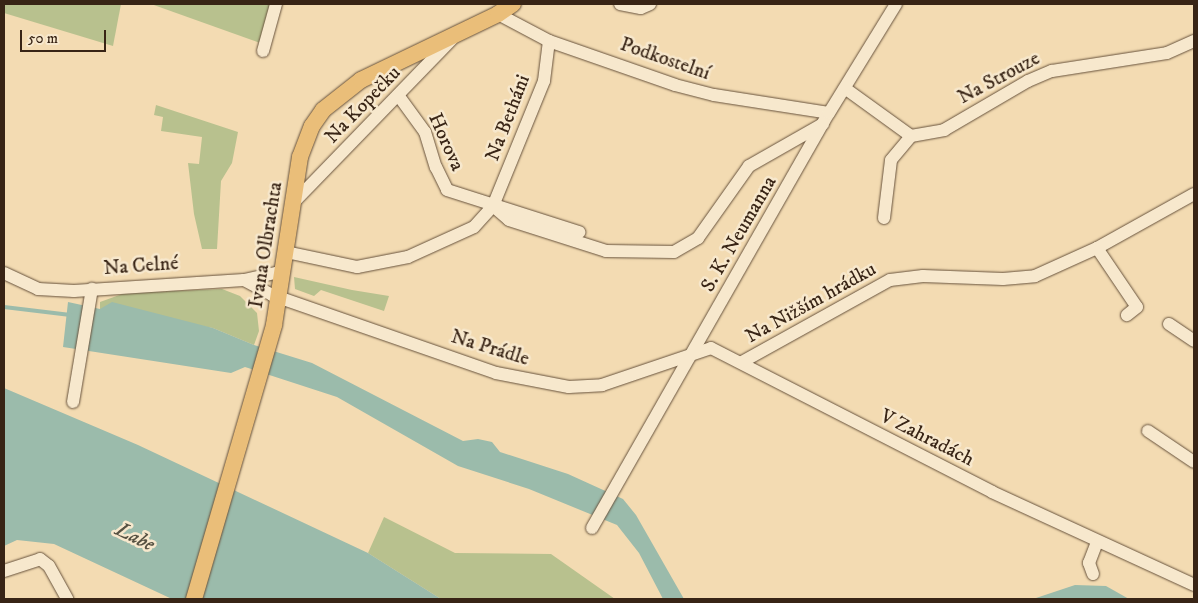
<!DOCTYPE html>
<meta charset="utf-8">
<style>
body{margin:0}
#map{position:relative;width:1198px;height:603px;overflow:hidden;background:#f3dbb2;font-family:"IM FELL DW Pica",serif}
div>[style]{position:absolute}
.green>*{inset:0;background:#b8c18e}
.water>*{inset:0;background:#9bbbab}
.stream>*{height:4px;margin:-2px;padding:0 2px;transform-origin:2px;border-radius:2px;background:#9bbbab}
.roads{filter:drop-shadow(0 0 1px #67523c) drop-shadow(0 0 1px #67523c)}
.minor>*{height:12px;margin:-6px;padding:0 6px;transform-origin:6px;border-radius:6px;background:#f7e8cd}
.major>*{height:16px;margin:-8px;padding:0 8px;transform-origin:8px;border-radius:8px;background:#eabe79}
span{translate:-50% -50%;white-space:nowrap;text-align:center;line-height:1.15;-webkit-text-stroke:5px #f7e8cd;paint-order:stroke}
.street-label{font-size:20px;color:#382415}
.water-label{font-size:21px;color:#565142;font-style:italic}
.frame{position:absolute;inset:0;border:5px solid #382415;pointer-events:none}
.scale{position:absolute;left:20px;top:30px;width:86px;height:22px;box-sizing:border-box;border:2px solid #382415;border-top:0;padding-left:6px;font-size:15px;line-height:18px;white-space:nowrap;color:#382415;-webkit-text-stroke:4px #f7e8cd;paint-order:stroke}
</style>
<div id="map">
<div class="green">
<div style="clip-path:polygon(4px 4px,121px 4px,113px 46px,4px 13px)"></div>
<div style="clip-path:polygon(151px 4px,270px 4px,260px 43px)"></div>
<div style="clip-path:polygon(156px 105px,238px 132px,232px 163px,221px 181px,217px 249px,202px 249px,194px 214px,188px 163px,199px 164px,202px 137px,161px 131px,163px 117px,154px 115px)"></div>
<div style="clip-path:polygon(294px 277px,352px 290px,389px 296px,384px 311px,321px 290px,314px 296px,295px 289px)"></div>
<div style="clip-path:polygon(222px 289px,240px 296px,257px 313px,259px 331px,254px 345px,213px 328px,100px 309px,100px 302px,125px 293px)"></div>
<div style="clip-path:polygon(384px 517px,455px 553px,551px 554px,615px 599px,441px 599px,368px 553px)"></div>
</div>
<div class="water">
<div style="clip-path:polygon(68px 302px,100px 309px,112px 302px,213px 328px,254px 345px,312px 363px,463px 441px,478px 439px,492px 442px,500px 452px,568px 474px,623px 499px,636px 515px,684px 599px,663px 599px,639px 553px,617px 525px,529px 489px,458px 466px,337px 397px,245px 367px,231px 373px,63px 347px)"></div>
<div style="clip-path:polygon(4px 388px,138px 445px,368px 553px,441px 599px,172px 599px,54px 544px,17px 540px,4px 546px)"></div>
<div style="clip-path:polygon(1075px 585px,1106px 586px,1129px 599px,1033px 599px)"></div>
</div>
<div class="stream">
<div style="left:4px;top:307px;width:67px;rotate:6.8deg"></div>
</div>
<div class="roads">
<div class="minor">
<div style="left:620px;top:4px;width:21px;rotate:11deg"></div>
<div style="left:641px;top:8px;width:10px;rotate:-24deg"></div>
<div style="left:498px;top:14px;width:58px;rotate:27.9deg"></div>
<div style="left:549px;top:41px;width:133px;rotate:19.2deg"></div>
<div style="left:675px;top:85px;width:40px;rotate:14.4deg"></div>
<div style="left:714px;top:95px;width:116px;rotate:8.9deg"></div>
<div style="left:263px;top:51px;width:49px;rotate:-74.5deg"></div>
<div style="left:846px;top:89px;width:80px;rotate:35.9deg"></div>
<div style="left:398px;top:95px;width:46px;rotate:53.9deg"></div>
<div style="left:425px;top:132px;width:37px;rotate:73deg"></div>
<div style="left:436px;top:167px;width:25px;rotate:64deg"></div>
<div style="left:447px;top:190px;width:139px;rotate:17.7deg"></div>
<div style="left:911px;top:136px;width:34px;rotate:-10deg"></div>
<div style="left:944px;top:130px;width:97px;rotate:-30.3deg"></div>
<div style="left:1028px;top:81px;width:26px;rotate:-23deg"></div>
<div style="left:1052px;top:71px;width:116px;rotate:-8.9deg"></div>
<div style="left:1167px;top:53px;width:30px;rotate:-24deg"></div>
<div style="left:294px;top:202px;width:228px;rotate:-45.9deg"></div>
<div style="left:493px;top:206px;width:21px;rotate:41deg"></div>
<div style="left:509px;top:220px;width:102px;rotate:17.7deg"></div>
<div style="left:606px;top:251px;width:68px;rotate:0.8deg"></div>
<div style="left:674px;top:252px;width:28px;rotate:-30deg"></div>
<div style="left:698px;top:238px;width:88px;rotate:-54.7deg"></div>
<div style="left:749px;top:166px;width:85px;rotate:-29.6deg"></div>
<div style="left:884px;top:218px;width:58px;rotate:-83.1deg"></div>
<div style="left:891px;top:160px;width:31px;rotate:-50deg"></div>
<div style="left:1097px;top:248px;width:71px;rotate:55.9deg"></div>
<div style="left:1137px;top:307px;width:13px;rotate:141deg"></div>
<div style="left:286px;top:252px;width:73px;rotate:11.9deg"></div>
<div style="left:357px;top:267px;width:52px;rotate:-11.1deg"></div>
<div style="left:408px;top:257px;width:72px;rotate:-24.4deg"></div>
<div style="left:474px;top:227px;width:28px;rotate:-48deg"></div>
<div style="left:493px;top:206px;width:135px;rotate:-67.8deg"></div>
<div style="left:544px;top:81px;width:40px;rotate:-82.9deg"></div>
<div style="left:4px;top:273px;width:38px;rotate:25deg"></div>
<div style="left:38px;top:289px;width:36px;rotate:3deg"></div>
<div style="left:74px;top:291px;width:170px;rotate:-3.7deg"></div>
<div style="left:244px;top:280px;width:41px;rotate:-12.7deg"></div>
<div style="left:244px;top:280px;width:32px;rotate:28deg"></div>
<div style="left:272px;top:295px;width:237px;rotate:19.2deg"></div>
<div style="left:496px;top:373px;width:74px;rotate:10.9deg"></div>
<div style="left:569px;top:387px;width:33px;rotate:-3deg"></div>
<div style="left:602px;top:385px;width:115px;rotate:-18.7deg"></div>
<div style="left:711px;top:348px;width:316px;rotate:27.1deg"></div>
<div style="left:992px;top:492px;width:222px;rotate:24.7deg"></div>
<div style="left:1169px;top:324px;width:30px;rotate:34deg"></div>
<div style="left:742px;top:362px;width:169px;rotate:-29deg"></div>
<div style="left:890px;top:280px;width:33px;rotate:-7deg"></div>
<div style="left:923px;top:276px;width:80px;rotate:2.1deg"></div>
<div style="left:1003px;top:279px;width:32px;rotate:-5deg"></div>
<div style="left:1035px;top:276px;width:68px;rotate:-24.3deg"></div>
<div style="left:1097px;top:248px;width:111px;rotate:-29.1deg"></div>
<div style="left:73px;top:402px;width:115px;rotate:-80.5deg"></div>
<div style="left:1148px;top:431px;width:55px;rotate:34deg"></div>
<div style="left:592px;top:528px;width:478px;rotate:-60.3deg"></div>
<div style="left:829px;top:113px;width:128px;rotate:-58.4deg"></div>
<div style="left:4px;top:571px;width:38px;rotate:-18deg"></div>
<div style="left:40px;top:559px;width:11px;rotate:38deg"></div>
<div style="left:49px;top:566px;width:38px;rotate:61deg"></div>
<div style="left:1093px;top:574px;width:12px;rotate:-110deg"></div>
<div style="left:1089px;top:563px;width:22px;rotate:-69deg"></div>
</div>
<div class="major">
<div style="left:194px;top:599px;width:285px;rotate:-73.7deg"></div>
<div style="left:274px;top:325px;width:170px;rotate:-81.2deg"></div>
<div style="left:300px;top:157px;width:33px;rotate:-69deg"></div>
<div style="left:312px;top:126px;width:19px;rotate:-55deg"></div>
<div style="left:323px;top:110px;width:48px;rotate:-38.3deg"></div>
<div style="left:361px;top:80px;width:152px;rotate:-25.7deg"></div>
<div style="left:498px;top:14px;width:18px;rotate:-34deg"></div>
</div>
</div>
<div class="street-label">
<span style="left:665px;top:59px;rotate:19deg">Podkostelní</span>
<span style="left:999px;top:78px;rotate:-28deg">Na Strouze</span>
<span style="left:363px;top:105px;rotate:-46deg">Na Kopečku</span>
<span style="left:508px;top:118px;rotate:-69deg">Na Betháni</span>
<span style="left:446px;top:142px;rotate:66deg">Horova</span>
<span style="left:739px;top:234px;rotate:-60deg">S. K. Neumanna</span>
<span style="left:266px;top:245px;rotate:-81deg">Ivana Olbrachta</span>
<span style="left:141px;top:266px;rotate:-4deg">Na Celné</span>
<span style="left:811px;top:303px;rotate:-29deg">Na Nižším hrádku</span>
<span style="left:490px;top:348px;rotate:17deg">Na Prádle</span>
<span style="left:927px;top:438px;rotate:27deg">V Zahradách</span>
</div>
<div class="water-label">
<span style="left:135px;top:537px;rotate:26deg">Labe</span>
</div>
<div class="frame"></div>
<div class="scale">50 m</div>
</div>
